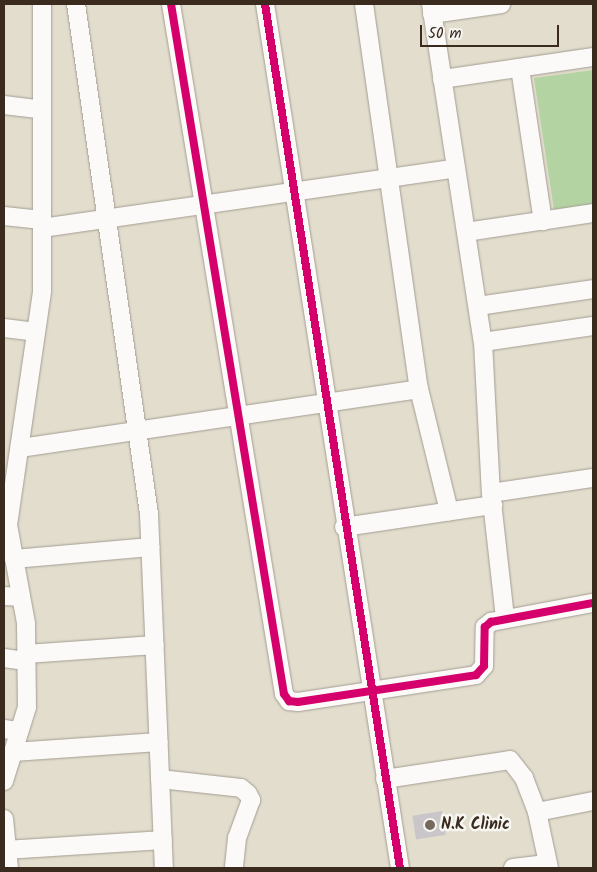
<!DOCTYPE html>
<style>
body{margin:0}
#map{position:relative;width:597px;height:872px;overflow:hidden;background:#e3ddcd;font-family:Kalam,sans-serif}
div>[style]{position:absolute}
.green>*{inset:0;background:#b4d3a3}
.building>*{inset:0;background:#c9c5c9;transform-origin:0 0}
.roads{filter:drop-shadow(0 0 1px #a39d93) drop-shadow(0 0 1px #a39d93)}
.street>*{height:18px;margin:-9px;padding:0 9px;transform-origin:9px;border-radius:9px;background:#fbfaf8}
.cycleway>*{height:8px;margin:-4px;padding:0 4px;transform-origin:4px;border-radius:4px;background:#d6006c}
.dots>*{width:14px;height:14px;translate:-50% -50%;box-sizing:border-box;border:2px solid #f6f6f2;border-radius:50%}
span{translate:-50% -50%;white-space:nowrap;text-align:center;line-height:1.15;-webkit-text-stroke:5px #f6f6f2;paint-order:stroke}
.poi-label{font-size:16px;color:#3b2a1e;font-weight:700}
.left{translate:0 -50%;text-align:left}
.frame{position:absolute;inset:0;border:5px solid #3b2a1e;pointer-events:none}
.scale{position:absolute;left:420px;top:25px;width:139px;height:22px;box-sizing:border-box;border:2px solid #3b2a1e;border-top:0;padding-left:6px;font-size:15px;line-height:18px;white-space:nowrap;color:#3b2a1e;-webkit-text-stroke:4px #f6f6f2;paint-order:stroke}
</style>
<div id="map">
<div class="green">
<div style="clip-path:polygon(593px 70px,593px 204px,554px 210px,534px 78px)"></div>
</div>
<div class="building">
<div style="left:442px;top:811px;width:24px;height:30px;rotate:81deg"></div>
</div>
<div class="roads">
<div class="street">
<div style="left:76px;top:4px;width:515px;rotate:81.85deg"></div>
<div style="left:149px;top:514px;width:354px;rotate:87.6deg"></div>
<div style="left:171px;top:4px;width:699px;rotate:80.7deg"></div>
<div style="left:284px;top:694px;width:9px;rotate:54deg"></div>
<div style="left:289px;top:701px;width:9px;rotate:6deg"></div>
<div style="left:298px;top:702px;width:180px;rotate:-8.6deg"></div>
<div style="left:476px;top:675px;width:12px;rotate:-48deg"></div>
<div style="left:484px;top:666px;width:39px;rotate:-89deg"></div>
<div style="left:485px;top:627px;width:8px;rotate:-40deg"></div>
<div style="left:491px;top:622px;width:104px;rotate:-10.6deg"></div>
<div style="left:265px;top:4px;width:874px;rotate:81.12deg"></div>
<div style="left:364px;top:4px;width:389px;rotate:81.9deg"></div>
<div style="left:419px;top:389px;width:126px;rotate:76.2deg"></div>
<div style="left:431px;top:4px;width:342px;rotate:81.3deg"></div>
<div style="left:483px;top:342px;width:151px;rotate:87deg"></div>
<div style="left:491px;top:493px;width:126px;rotate:83.6deg"></div>
<div style="left:432px;top:14px;width:70px;rotate:-8.2deg"></div>
<div style="left:520px;top:68px;width:155px;rotate:81.5deg"></div>
<div style="left:442px;top:79px;width:153px;rotate:-8.3deg"></div>
<div style="left:4px;top:105px;width:38px;rotate:7deg"></div>
<div style="left:4px;top:216px;width:38px;rotate:6deg"></div>
<div style="left:42px;top:228px;width:418px;rotate:-8.2deg"></div>
<div style="left:466px;top:232px;width:128px;rotate:-8.5deg"></div>
<div style="left:478px;top:306px;width:116px;rotate:-8.4deg"></div>
<div style="left:4px;top:328px;width:32px;rotate:7deg"></div>
<div style="left:483px;top:342px;width:111px;rotate:-8.3deg"></div>
<div style="left:20px;top:448px;width:403px;rotate:-8.4deg"></div>
<div style="left:491px;top:493px;width:103px;rotate:-8.4deg"></div>
<div style="left:344px;top:527px;width:151px;rotate:-8.4deg"></div>
<div style="left:14px;top:559px;width:137px;rotate:-5deg"></div>
<div style="left:4px;top:596px;width:17px;rotate:3deg"></div>
<div style="left:26px;top:654px;width:129px;rotate:-4deg"></div>
<div style="left:4px;top:658px;width:22px;rotate:8deg"></div>
<div style="left:4px;top:729px;width:15px;rotate:8deg"></div>
<div style="left:13px;top:752px;width:146px;rotate:-3.9deg"></div>
<div style="left:160px;top:779px;width:81px;rotate:6.3deg"></div>
<div style="left:241px;top:788px;width:9px;rotate:41deg"></div>
<div style="left:248px;top:794px;width:7px;rotate:63deg"></div>
<div style="left:251px;top:800px;width:40px;rotate:110.2deg"></div>
<div style="left:237px;top:838px;width:30px;rotate:96deg"></div>
<div style="left:385px;top:779px;width:126px;rotate:-8.6deg"></div>
<div style="left:510px;top:760px;width:23px;rotate:52deg"></div>
<div style="left:524px;top:778px;width:36px;rotate:69deg"></div>
<div style="left:537px;top:812px;width:57px;rotate:77.9deg"></div>
<div style="left:4px;top:781px;width:77px;rotate:-72.7deg"></div>
<div style="left:27px;top:707px;width:84px;rotate:-90.7deg"></div>
<div style="left:26px;top:623px;width:100px;rotate:-100.4deg"></div>
<div style="left:8px;top:525px;width:236px;rotate:-81.7deg"></div>
<div style="left:42px;top:291px;width:287px;rotate:-90deg"></div>
<div style="left:537px;top:812px;width:57px;rotate:-11.1deg"></div>
<div style="left:4px;top:819px;width:49px;rotate:84.2deg"></div>
<div style="left:6px;top:850px;width:157px;rotate:-3.6deg"></div>
<div style="left:513px;top:868px;width:34px;rotate:-7deg"></div>
</div>
</div>
<div class="cycleway">
<div style="left:171px;top:4px;width:699px;rotate:80.7deg"></div>
<div style="left:284px;top:694px;width:9px;rotate:54deg"></div>
<div style="left:289px;top:701px;width:9px;rotate:6deg"></div>
<div style="left:298px;top:702px;width:180px;rotate:-8.6deg"></div>
<div style="left:476px;top:675px;width:12px;rotate:-48deg"></div>
<div style="left:484px;top:666px;width:39px;rotate:-89deg"></div>
<div style="left:485px;top:627px;width:8px;rotate:-40deg"></div>
<div style="left:491px;top:622px;width:104px;rotate:-10.6deg"></div>
<div style="left:265px;top:4px;width:874px;rotate:81.12deg"></div>
</div>
<div class="dots">
<div style="left:430px;top:825px;background:#76695b"></div>
</div>
<div class="poi-label">
<span class="left" style="left:441px;top:825px">N.K Clinic</span>
</div>
<div class="frame"></div>
<div class="scale">50 m</div>
</div>
